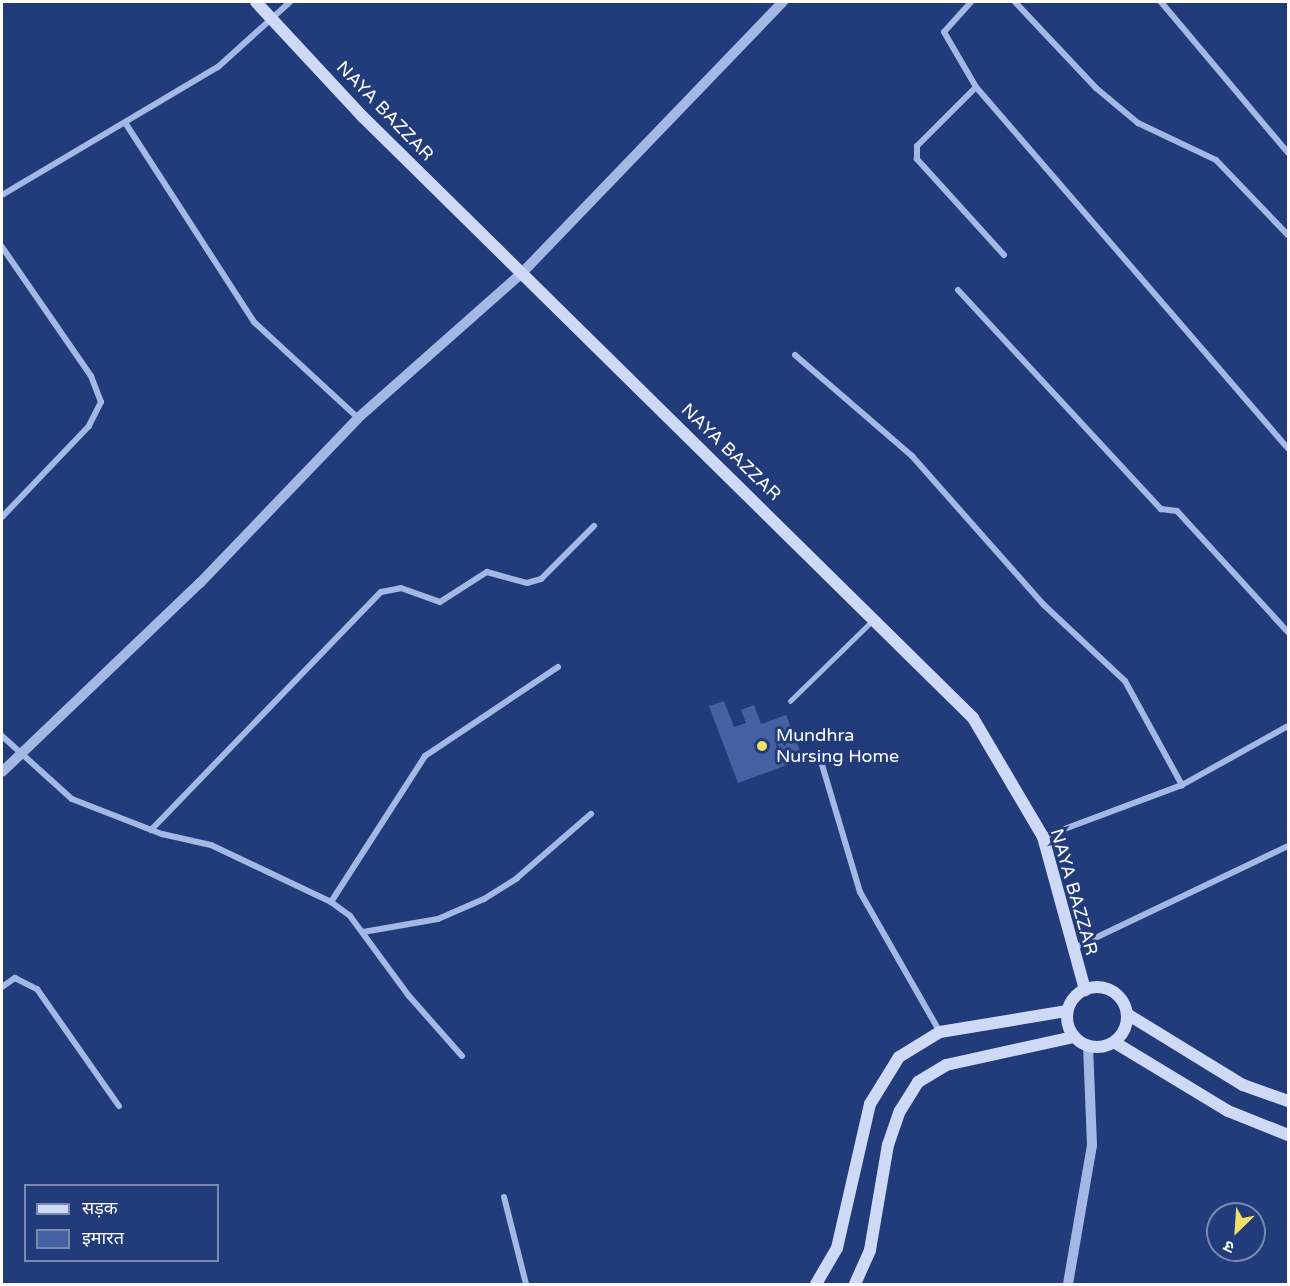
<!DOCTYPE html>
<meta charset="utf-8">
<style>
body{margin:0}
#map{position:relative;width:1290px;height:1286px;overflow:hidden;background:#223b7b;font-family:"Varela Round","Noto Sans Devanagari",sans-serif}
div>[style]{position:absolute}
.building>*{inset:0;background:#4661a2}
.service>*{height:4.5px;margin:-2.25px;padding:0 2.25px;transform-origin:2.25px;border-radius:2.25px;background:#a4b8e5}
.minor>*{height:6px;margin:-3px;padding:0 3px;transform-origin:3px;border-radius:3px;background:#a4b8e5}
.tertiary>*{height:10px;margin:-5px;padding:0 5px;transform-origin:5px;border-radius:5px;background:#a4b8e5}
.secondary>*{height:12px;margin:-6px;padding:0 6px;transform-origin:6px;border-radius:6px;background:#ced9f5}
.secondary>.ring{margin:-6px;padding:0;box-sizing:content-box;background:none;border:12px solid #ced9f5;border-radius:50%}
.dots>*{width:16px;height:16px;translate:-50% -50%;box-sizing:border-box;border:3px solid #223b7b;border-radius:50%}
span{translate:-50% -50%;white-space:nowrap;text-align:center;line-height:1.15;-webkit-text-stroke:6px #223b7b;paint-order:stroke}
.street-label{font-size:18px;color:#fff}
.poi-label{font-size:18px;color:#fff}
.left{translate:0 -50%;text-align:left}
.frame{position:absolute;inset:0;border:3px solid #fff;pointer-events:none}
.legend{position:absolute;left:24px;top:1184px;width:195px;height:78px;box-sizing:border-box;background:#223b7b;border:2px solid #7a89b0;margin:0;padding:8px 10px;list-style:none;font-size:18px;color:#fff}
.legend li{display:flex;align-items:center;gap:12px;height:30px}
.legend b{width:30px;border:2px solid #7a89b0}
.north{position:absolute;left:1206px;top:1202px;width:60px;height:60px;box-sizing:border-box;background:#223b7b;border:2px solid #7a89b0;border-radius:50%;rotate:205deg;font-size:16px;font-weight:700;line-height:24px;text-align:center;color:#fff}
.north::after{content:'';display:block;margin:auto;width:21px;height:27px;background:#f1df66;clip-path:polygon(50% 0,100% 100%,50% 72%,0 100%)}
</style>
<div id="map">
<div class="building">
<div style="clip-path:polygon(724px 701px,734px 727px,746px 723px,741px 710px,754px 705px,761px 724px,786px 715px,803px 759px,738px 783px,709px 706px)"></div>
</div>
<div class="service">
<div style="left:790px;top:701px;width:113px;rotate:-44.3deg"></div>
</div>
<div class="minor">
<div style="left:971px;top:2px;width:40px;rotate:132deg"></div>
<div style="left:944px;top:32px;width:64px;rotate:59.8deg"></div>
<div style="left:1015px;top:2px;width:118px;rotate:46.7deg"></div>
<div style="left:1096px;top:88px;width:55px;rotate:39.8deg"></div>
<div style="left:1138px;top:123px;width:86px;rotate:25.4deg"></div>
<div style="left:1216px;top:160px;width:104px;rotate:46.2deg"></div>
<div style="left:1161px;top:2px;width:197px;rotate:49.9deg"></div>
<div style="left:126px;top:124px;width:236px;rotate:57.1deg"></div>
<div style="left:254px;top:322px;width:142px;rotate:42.7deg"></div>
<div style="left:2px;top:195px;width:251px;rotate:-30.7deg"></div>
<div style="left:218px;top:67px;width:97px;rotate:-42.1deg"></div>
<div style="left:2px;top:247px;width:157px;rotate:55.4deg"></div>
<div style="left:91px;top:376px;width:28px;rotate:69deg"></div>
<div style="left:101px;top:402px;width:27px;rotate:117deg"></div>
<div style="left:89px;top:426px;width:126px;rotate:133.7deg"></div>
<div style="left:1004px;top:255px;width:130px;rotate:-132.2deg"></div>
<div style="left:917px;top:159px;width:13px;rotate:-90deg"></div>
<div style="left:917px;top:146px;width:83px;rotate:-45deg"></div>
<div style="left:976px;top:87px;width:477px;rotate:49.2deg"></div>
<div style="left:958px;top:290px;width:299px;rotate:47.2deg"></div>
<div style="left:1161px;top:509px;width:16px;rotate:7deg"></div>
<div style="left:1177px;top:511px;width:164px;rotate:47.5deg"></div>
<div style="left:795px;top:355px;width:155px;rotate:40.8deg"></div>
<div style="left:912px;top:456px;width:199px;rotate:48.5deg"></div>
<div style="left:1044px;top:605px;width:111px;rotate:43.2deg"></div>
<div style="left:1125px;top:681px;width:119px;rotate:61.3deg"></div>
<div style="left:2px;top:736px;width:94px;rotate:42deg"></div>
<div style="left:72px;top:799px;width:97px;rotate:21.3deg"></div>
<div style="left:162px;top:834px;width:50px;rotate:12.7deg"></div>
<div style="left:211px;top:845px;width:133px;rotate:25.4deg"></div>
<div style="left:331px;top:902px;width:24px;rotate:36deg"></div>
<div style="left:350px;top:916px;width:99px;rotate:53.6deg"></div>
<div style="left:409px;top:996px;width:80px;rotate:48.5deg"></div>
<div style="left:820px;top:758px;width:140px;rotate:73.4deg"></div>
<div style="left:860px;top:892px;width:161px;rotate:60.3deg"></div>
<div style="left:151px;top:830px;width:331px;rotate:-46deg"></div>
<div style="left:381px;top:592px;width:20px;rotate:-11deg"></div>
<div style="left:401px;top:588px;width:41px;rotate:19.7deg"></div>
<div style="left:440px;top:602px;width:56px;rotate:-32.6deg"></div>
<div style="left:487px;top:572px;width:41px;rotate:15.4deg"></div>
<div style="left:527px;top:583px;width:15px;rotate:-16deg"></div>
<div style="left:541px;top:579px;width:75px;rotate:-45deg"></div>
<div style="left:1043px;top:837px;width:148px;rotate:-20.5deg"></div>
<div style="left:1182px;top:785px;width:121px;rotate:-29.1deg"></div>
<div style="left:331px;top:902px;width:174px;rotate:-57.2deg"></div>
<div style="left:425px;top:756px;width:160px;rotate:-33.8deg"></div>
<div style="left:363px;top:932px;width:76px;rotate:-9.8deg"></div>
<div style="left:438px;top:919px;width:50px;rotate:-23.5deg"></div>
<div style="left:484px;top:899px;width:39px;rotate:-32deg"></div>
<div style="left:517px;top:878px;width:98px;rotate:-40.9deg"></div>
<div style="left:1072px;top:949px;width:239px;rotate:-25.5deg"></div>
<div style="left:2px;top:987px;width:16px;rotate:-35deg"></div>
<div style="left:15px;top:978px;width:25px;rotate:27deg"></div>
<div style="left:37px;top:989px;width:143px;rotate:55deg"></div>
<div style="left:504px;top:1197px;width:90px;rotate:75.8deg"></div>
</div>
<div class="tertiary">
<div style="left:2px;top:772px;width:274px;rotate:-43.7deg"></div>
<div style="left:200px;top:583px;width:228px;rotate:-46.2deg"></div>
<div style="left:358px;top:418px;width:217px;rotate:-41.5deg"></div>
<div style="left:521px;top:274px;width:378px;rotate:-46.1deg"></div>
<div style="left:1068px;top:1284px;width:141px;rotate:-80.2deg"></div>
<div style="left:1092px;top:1145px;width:99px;rotate:-92.3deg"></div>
</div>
<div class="secondary">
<div style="left:256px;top:2px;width:156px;rotate:47.1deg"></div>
<div style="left:362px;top:116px;width:858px;rotate:44.57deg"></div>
<div style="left:973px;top:718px;width:138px;rotate:59.5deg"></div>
<div style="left:1043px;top:837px;width:159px;rotate:74.6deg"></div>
<div class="ring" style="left:1067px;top:987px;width:48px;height:48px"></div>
<div style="left:1127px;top:1014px;width:136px;rotate:31.5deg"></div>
<div style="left:1243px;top:1085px;width:48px;rotate:19.6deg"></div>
<div style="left:1114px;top:1042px;width:133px;rotate:31.2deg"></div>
<div style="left:1228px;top:1111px;width:65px;rotate:21.8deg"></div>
<div style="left:816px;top:1284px;width:42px;rotate:-59.7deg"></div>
<div style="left:837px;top:1248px;width:148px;rotate:-77.1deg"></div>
<div style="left:870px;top:1104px;width:55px;rotate:-58.3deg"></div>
<div style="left:899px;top:1057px;width:48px;rotate:-31.4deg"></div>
<div style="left:940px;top:1032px;width:129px;rotate:-9.4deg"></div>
<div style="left:855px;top:1284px;width:37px;rotate:-66deg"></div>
<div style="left:870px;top:1250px;width:107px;rotate:-80.3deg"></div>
<div style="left:888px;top:1145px;width:36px;rotate:-71deg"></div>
<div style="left:900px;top:1111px;width:34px;rotate:-58deg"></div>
<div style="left:918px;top:1082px;width:33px;rotate:-31deg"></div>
<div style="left:946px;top:1065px;width:130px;rotate:-12.4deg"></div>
</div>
<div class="dots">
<div style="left:762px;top:746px;background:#f1df66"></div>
</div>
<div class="street-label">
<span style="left:385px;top:111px;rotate:46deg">NAYA BAZZAR</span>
<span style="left:731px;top:452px;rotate:44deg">NAYA BAZZAR</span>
<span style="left:1074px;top:892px;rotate:74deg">NAYA BAZZAR</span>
</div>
<div class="poi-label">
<span class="left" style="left:776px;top:746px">Mundhra<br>Nursing Home</span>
</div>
<div class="frame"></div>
<ul class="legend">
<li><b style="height:8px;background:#ced9f5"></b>सड़क</li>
<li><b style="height:16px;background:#4661a2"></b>इमारत</li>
</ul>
<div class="north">उ</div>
</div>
